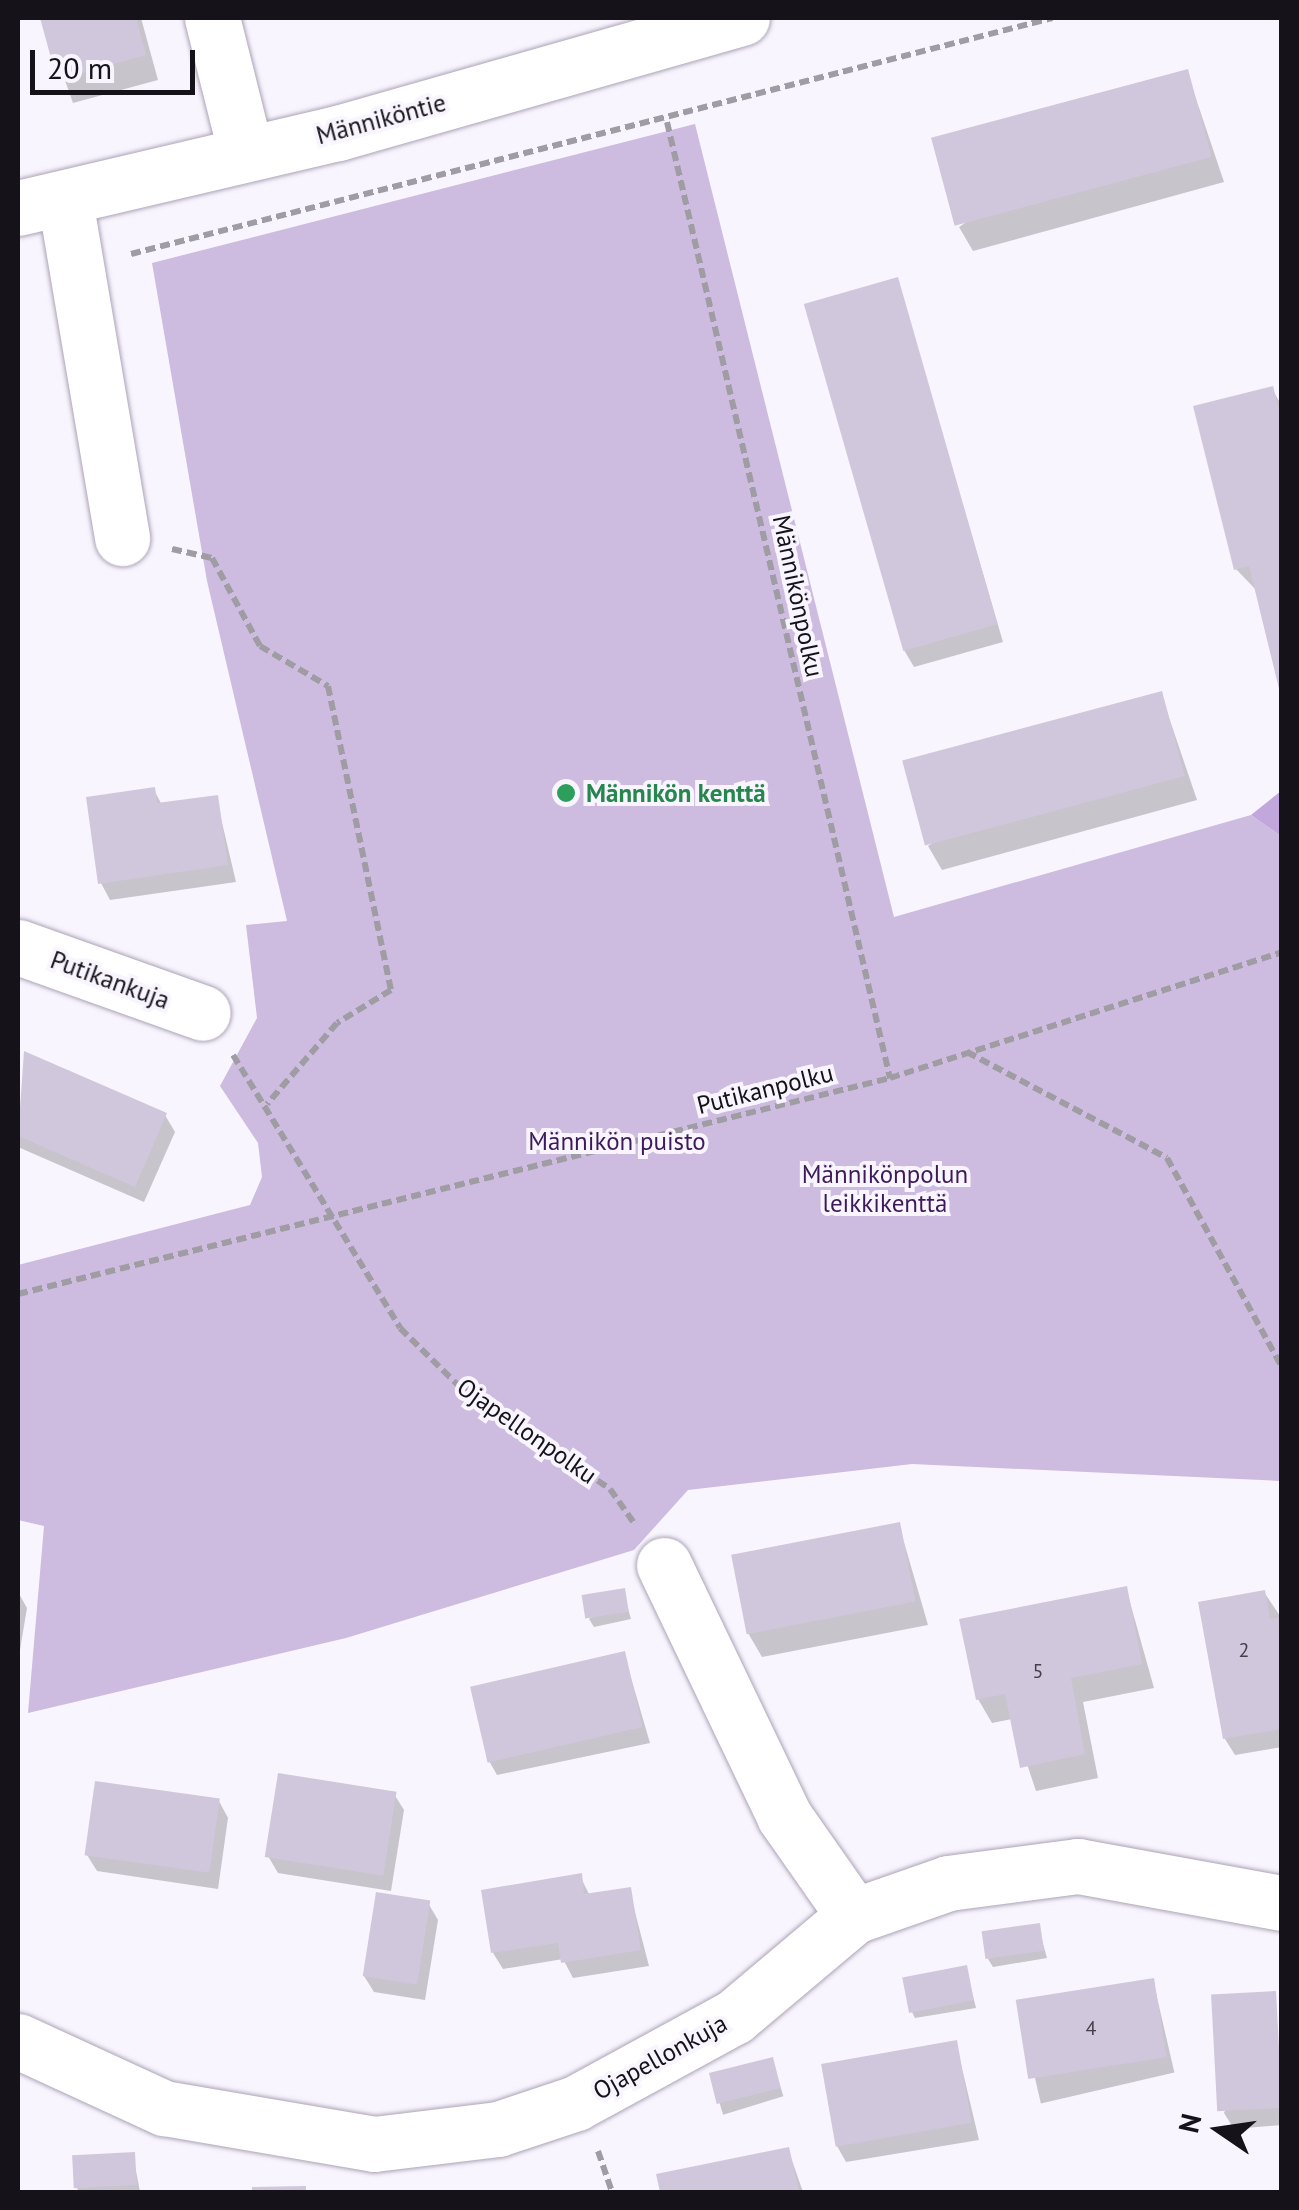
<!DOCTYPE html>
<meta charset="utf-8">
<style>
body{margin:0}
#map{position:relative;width:1299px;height:2210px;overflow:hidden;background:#f9f5fe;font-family:"PT Sans",sans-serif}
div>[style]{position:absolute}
.green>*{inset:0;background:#cdbbe0}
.forest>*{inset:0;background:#c1a7dc}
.shadow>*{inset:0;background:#0003;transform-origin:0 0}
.building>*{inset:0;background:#d1c7dc;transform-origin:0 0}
.path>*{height:6px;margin-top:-3px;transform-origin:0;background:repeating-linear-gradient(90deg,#a09ca4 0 10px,transparent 0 15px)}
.roads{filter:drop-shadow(0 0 2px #aca3b7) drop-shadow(0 0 2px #aca3b7)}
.minor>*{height:55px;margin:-27.5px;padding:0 27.5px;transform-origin:27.5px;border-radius:27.5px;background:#fff}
.dots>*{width:28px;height:28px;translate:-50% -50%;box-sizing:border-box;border:5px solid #f9f5fe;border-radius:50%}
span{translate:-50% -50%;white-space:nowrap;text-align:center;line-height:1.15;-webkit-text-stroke:8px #f9f5fe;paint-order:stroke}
.number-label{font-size:20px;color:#443f4a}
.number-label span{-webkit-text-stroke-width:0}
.street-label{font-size:25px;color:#151219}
.leisure-label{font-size:25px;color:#27864d;font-weight:700}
.left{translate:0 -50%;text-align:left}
.park-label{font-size:25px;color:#3d1a59}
.frame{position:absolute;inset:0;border:20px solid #151219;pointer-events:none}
.north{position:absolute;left:1169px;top:2080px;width:100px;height:100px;-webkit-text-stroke:8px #f9f5fe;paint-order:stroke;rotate:283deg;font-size:28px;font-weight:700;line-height:40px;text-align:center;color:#151219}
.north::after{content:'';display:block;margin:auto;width:35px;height:45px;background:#151219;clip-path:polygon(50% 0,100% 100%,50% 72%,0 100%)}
.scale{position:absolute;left:30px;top:50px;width:165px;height:45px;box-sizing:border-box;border:5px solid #151219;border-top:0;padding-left:12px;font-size:30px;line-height:35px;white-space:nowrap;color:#151219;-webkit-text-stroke:8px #f9f5fe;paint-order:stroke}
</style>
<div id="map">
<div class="green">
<div style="clip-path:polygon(695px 124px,894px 917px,1251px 815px,1281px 836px,1281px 1481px,912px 1464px,688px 1490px,634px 1550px,346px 1638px,28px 1713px,44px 1526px,18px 1520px,18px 1265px,250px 1205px,262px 1177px,258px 1143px,220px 1086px,257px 1018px,246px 925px,287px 921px,207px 581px,152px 263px)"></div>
</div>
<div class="forest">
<div style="clip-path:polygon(1281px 791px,1281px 836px,1251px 815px)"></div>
</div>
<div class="shadow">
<div style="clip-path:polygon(43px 18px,141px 18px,158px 80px,73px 103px)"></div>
<div style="clip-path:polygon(1187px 72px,1224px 182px,973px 251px,959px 227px)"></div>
<div style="clip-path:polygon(897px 280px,1003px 642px,914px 667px,904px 650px)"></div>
<div style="clip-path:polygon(1272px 389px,1282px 406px,1282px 688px,1257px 591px,1236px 569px)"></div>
<div style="clip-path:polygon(1161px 694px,1197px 800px,942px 870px,928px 846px)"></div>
<div style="clip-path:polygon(154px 790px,162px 805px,216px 797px,236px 882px,110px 900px,101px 883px)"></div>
<div style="clip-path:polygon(25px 1054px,165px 1115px,175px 1132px,144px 1202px,18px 1147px)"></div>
<div style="clip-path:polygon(899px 1525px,928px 1625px,762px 1657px,748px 1633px)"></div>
<div style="clip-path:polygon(1126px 1588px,1154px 1688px,1083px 1702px,1098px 1778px,1036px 1791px,1012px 1719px,992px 1723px,978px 1699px)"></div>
<div style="clip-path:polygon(623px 1591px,631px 1619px,594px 1627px,589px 1619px)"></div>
<div style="clip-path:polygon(18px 1592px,27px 1608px,18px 1662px)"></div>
<div style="clip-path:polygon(1264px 1592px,1282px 1619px,1282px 1747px,1235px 1755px,1225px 1739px)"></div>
<div style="clip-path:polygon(624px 1654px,650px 1743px,497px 1775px,488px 1759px)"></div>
<div style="clip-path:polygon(394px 1794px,404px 1810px,391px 1891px,278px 1873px,268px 1856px)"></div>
<div style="clip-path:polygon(219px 1801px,228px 1818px,218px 1889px,97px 1871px,87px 1855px)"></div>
<div style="clip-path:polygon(580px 1876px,590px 1896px,629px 1889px,649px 1966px,573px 1978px,563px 1959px,503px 1969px,493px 1953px)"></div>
<div style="clip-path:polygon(428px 1903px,438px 1920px,425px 2000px,374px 1992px,364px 1976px)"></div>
<div style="clip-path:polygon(1038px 1926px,1047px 1958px,993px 1967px,988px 1959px)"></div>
<div style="clip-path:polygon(966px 1968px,976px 2008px,915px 2018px,911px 2010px)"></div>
<div style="left:1153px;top:1980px;width:95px;height:137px;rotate:77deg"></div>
<div style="clip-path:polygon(1274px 1994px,1282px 2125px,1234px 2129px,1224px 2113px)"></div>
<div style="clip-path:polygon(956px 2043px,979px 2140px,846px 2162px,837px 2146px)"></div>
<div style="left:772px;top:2059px;width:39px;height:63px;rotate:73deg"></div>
<div style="clip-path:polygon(788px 2149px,803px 2192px,663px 2192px,659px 2176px)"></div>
<div style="clip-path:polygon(133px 2155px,140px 2192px,79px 2192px,77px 2188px)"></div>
</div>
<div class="building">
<div style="clip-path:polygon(40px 18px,136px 18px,146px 55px,57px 80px)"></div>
<div style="left:1188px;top:69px;width:91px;height:266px;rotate:75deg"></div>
<div style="left:898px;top:277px;width:361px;height:98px;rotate:74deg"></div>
<div style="clip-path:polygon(1273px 386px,1282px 421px,1280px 693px,1249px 566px,1234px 570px,1193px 406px)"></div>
<div style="left:1162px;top:691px;width:88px;height:269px;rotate:75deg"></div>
<div style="clip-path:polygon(155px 787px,157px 803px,218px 795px,228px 865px,98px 884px,86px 797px)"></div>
<div style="clip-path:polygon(24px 1051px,167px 1113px,135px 1187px,18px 1136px)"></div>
<div style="left:900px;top:1522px;width:81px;height:172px;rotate:79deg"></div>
<div style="clip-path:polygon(1127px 1586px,1142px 1664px,1071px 1678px,1085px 1754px,1020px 1768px,1005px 1694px,976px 1700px,959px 1619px)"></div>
<div style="left:625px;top:1588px;width:24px;height:44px;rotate:81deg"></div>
<div style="clip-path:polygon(1265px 1590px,1270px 1619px,1282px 1617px,1282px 1729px,1223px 1739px,1198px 1602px)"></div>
<div style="left:625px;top:1651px;width:78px;height:159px;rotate:77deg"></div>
<div style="left:278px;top:1773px;width:120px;height:85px;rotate:9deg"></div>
<div style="left:95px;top:1781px;width:126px;height:75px;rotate:8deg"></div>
<div style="clip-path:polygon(582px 1873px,584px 1894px,631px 1887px,641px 1950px,561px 1963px,558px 1943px,491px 1953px,481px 1890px)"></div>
<div style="left:376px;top:1892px;width:55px;height:85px;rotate:9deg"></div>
<div style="left:1040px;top:1923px;width:28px;height:59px;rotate:82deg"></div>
<div style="left:967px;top:1965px;width:36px;height:66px;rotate:79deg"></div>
<div style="left:1154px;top:1978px;width:80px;height:140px;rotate:81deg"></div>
<div style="left:1276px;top:1991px;width:117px;height:65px;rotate:87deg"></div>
<div style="left:957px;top:2040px;width:84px;height:138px;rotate:80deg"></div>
<div style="left:773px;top:2057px;width:32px;height:66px;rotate:76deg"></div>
<div style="clip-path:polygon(789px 2147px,799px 2192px,660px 2192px,656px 2174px)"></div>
<div style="left:135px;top:2152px;width:33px;height:63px;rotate:87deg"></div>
<div style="clip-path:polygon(306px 2186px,306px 2192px,252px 2192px,252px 2187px)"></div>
</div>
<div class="path">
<div style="left:667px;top:122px;width:982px;rotate:76.87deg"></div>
<div style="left:131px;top:254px;width:951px;rotate:-14.37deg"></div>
<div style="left:172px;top:549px;width:41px;rotate:12.7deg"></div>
<div style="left:212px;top:558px;width:100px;rotate:61.4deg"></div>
<div style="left:260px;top:646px;width:79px;rotate:30.5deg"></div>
<div style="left:328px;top:686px;width:310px;rotate:78.3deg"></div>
<div style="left:391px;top:990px;width:63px;rotate:148.6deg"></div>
<div style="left:337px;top:1023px;width:107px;rotate:130.8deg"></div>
<div style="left:967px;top:1052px;width:226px;rotate:27.9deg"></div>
<div style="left:1167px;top:1158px;width:239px;rotate:61.2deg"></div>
<div style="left:233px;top:1055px;width:320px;rotate:58.5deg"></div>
<div style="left:400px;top:1328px;width:86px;rotate:44.5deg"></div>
<div style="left:461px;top:1388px;width:180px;rotate:34.1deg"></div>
<div style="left:610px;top:1489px;width:42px;rotate:54.8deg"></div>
<div style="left:18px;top:1294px;width:898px;rotate:-13.91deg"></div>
<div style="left:890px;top:1078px;width:412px;rotate:-17.8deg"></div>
<div style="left:598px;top:2151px;width:43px;rotate:71.1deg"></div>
</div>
<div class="roads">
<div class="minor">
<div style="left:212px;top:18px;width:139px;rotate:75.9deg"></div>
<div style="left:65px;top:200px;width:343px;rotate:80.4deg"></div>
<div style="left:18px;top:208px;width:329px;rotate:-13.2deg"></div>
<div style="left:338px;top:133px;width:420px;rotate:-15.9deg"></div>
<div style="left:18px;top:947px;width:196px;rotate:19.6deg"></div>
<div style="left:664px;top:1565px;width:278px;rotate:64.4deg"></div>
<div style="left:784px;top:1816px;width:122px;rotate:55deg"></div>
<div style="left:18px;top:2041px;width:161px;rotate:24.7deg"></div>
<div style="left:164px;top:2108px;width:213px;rotate:9.7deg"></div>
<div style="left:374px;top:2144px;width:125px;rotate:-6.9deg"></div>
<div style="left:498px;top:2129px;width:82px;rotate:-18.4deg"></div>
<div style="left:576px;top:2103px;width:180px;rotate:-28.6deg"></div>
<div style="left:734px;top:2017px;width:157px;rotate:-40.1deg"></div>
<div style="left:854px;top:1916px;width:100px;rotate:-19.3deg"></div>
<div style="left:948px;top:1883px;width:131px;rotate:-7.5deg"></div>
<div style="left:1078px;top:1866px;width:207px;rotate:10.3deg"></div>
</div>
</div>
<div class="dots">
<div style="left:566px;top:793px;background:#2e9e5b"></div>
</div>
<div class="number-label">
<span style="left:1244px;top:1650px">2</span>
<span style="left:1038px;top:1671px">5</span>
<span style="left:1091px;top:2028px">4</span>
</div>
<div class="street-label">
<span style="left:381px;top:119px;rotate:-15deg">Männiköntie</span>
<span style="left:798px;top:596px;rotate:78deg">Männikönpolku</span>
<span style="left:110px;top:980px;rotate:20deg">Putikankuja</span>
<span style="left:765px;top:1089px;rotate:-14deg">Putikanpolku</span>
<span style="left:527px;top:1431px;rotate:35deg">Ojapellonpolku</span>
<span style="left:660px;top:2057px;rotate:-29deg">Ojapellonkuja</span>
</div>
<div class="leisure-label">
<span class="left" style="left:586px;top:793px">Männikön kenttä</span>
</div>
<div class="park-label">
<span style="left:617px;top:1141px">Männikön puisto</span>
<span style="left:885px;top:1189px">Männikönpolun<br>leikkikenttä</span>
</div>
<div class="frame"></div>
<div class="north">N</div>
<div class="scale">20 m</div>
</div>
